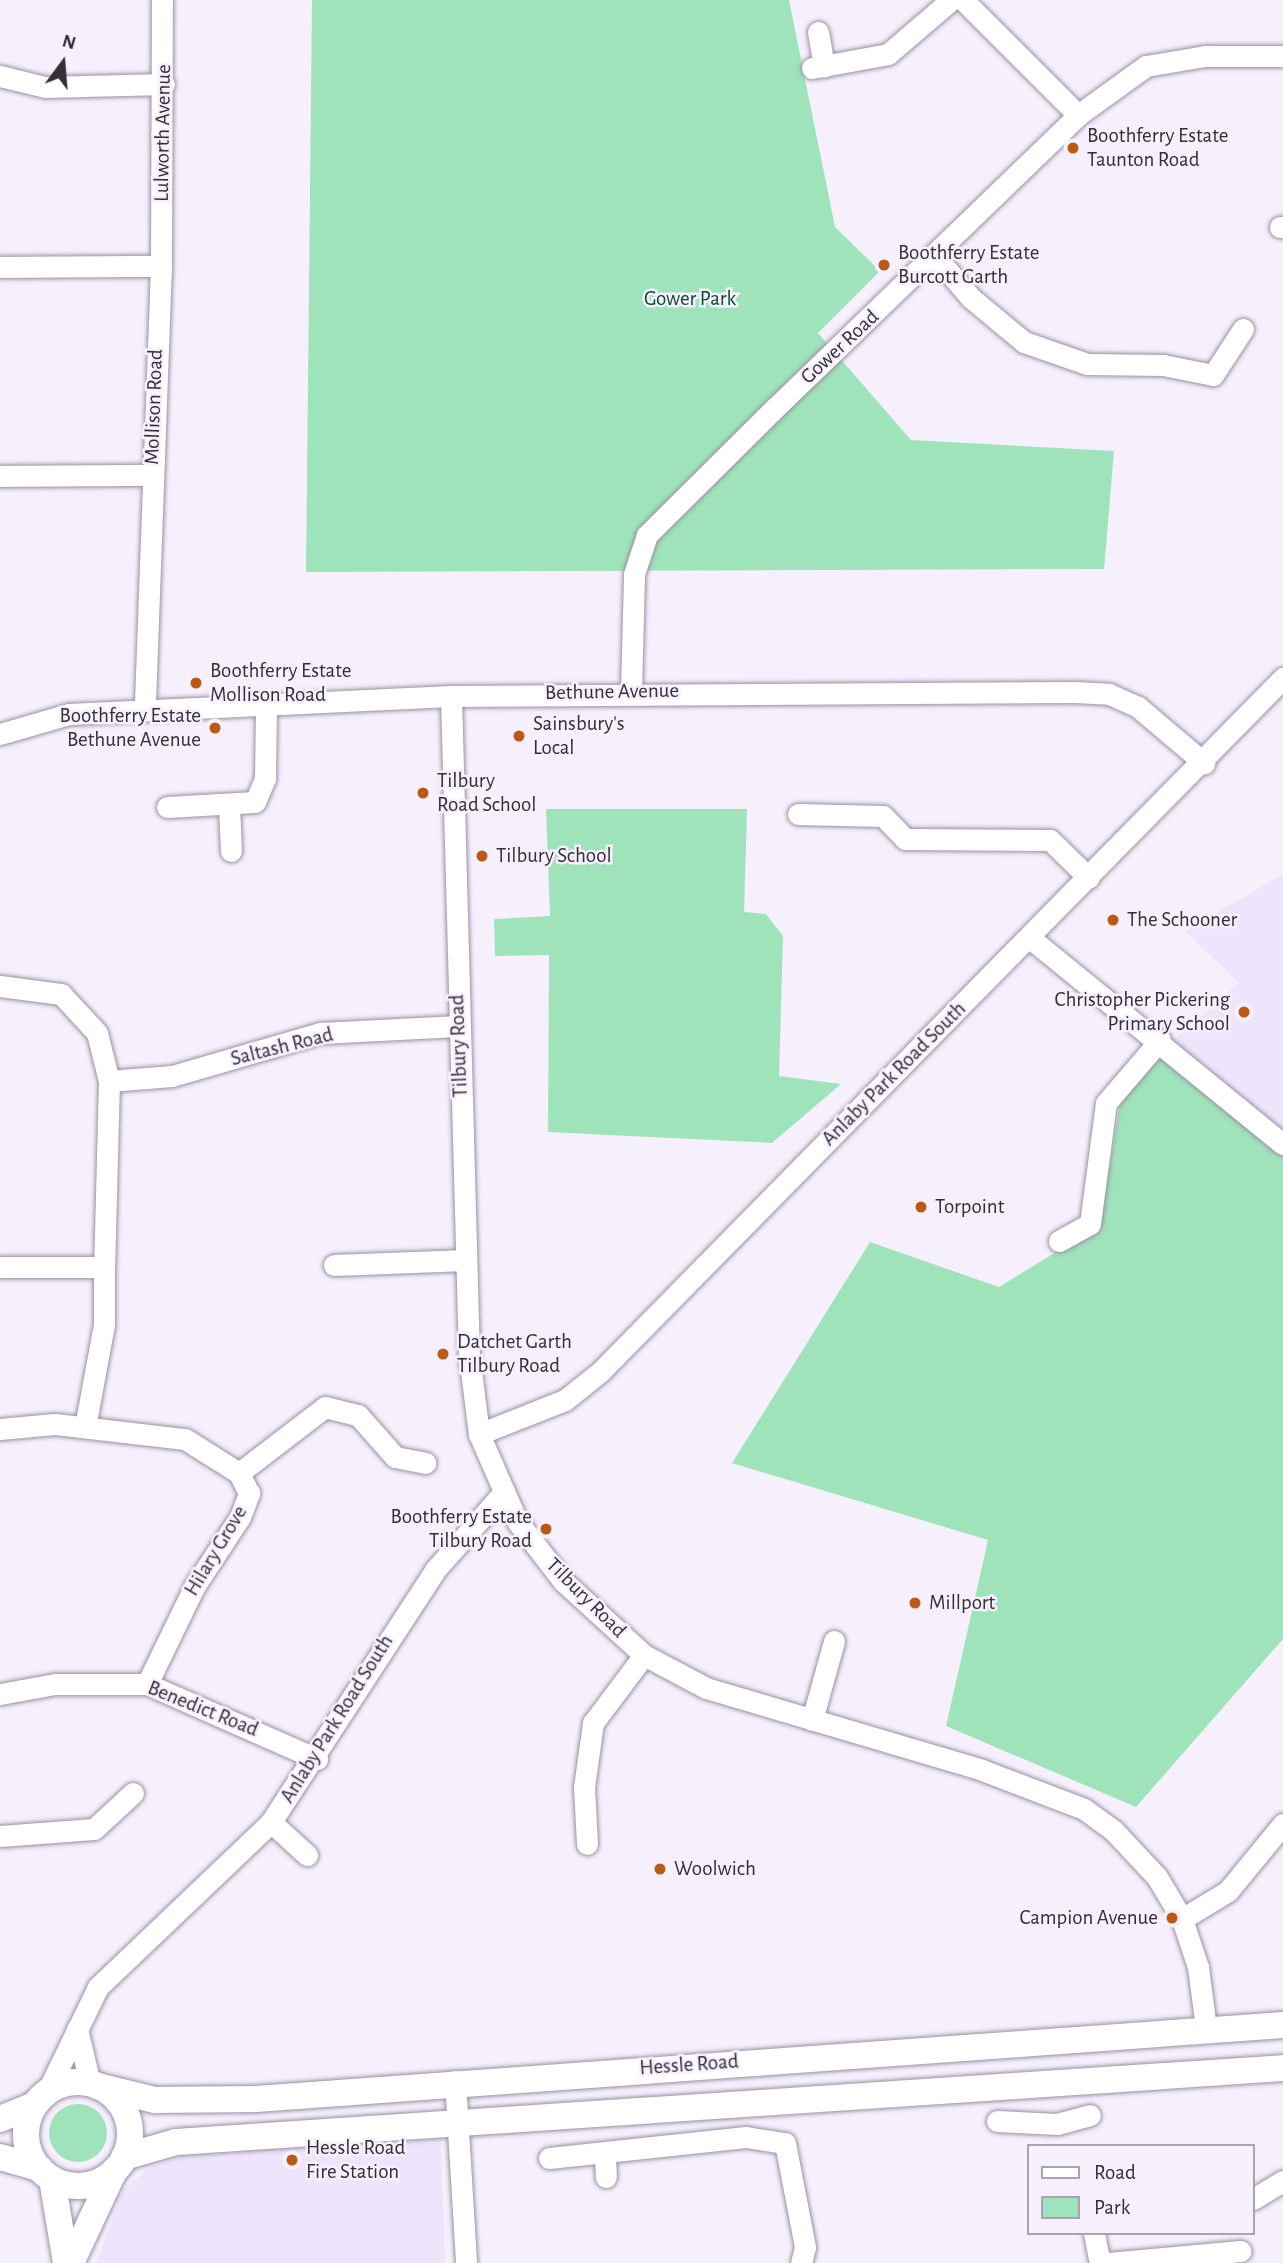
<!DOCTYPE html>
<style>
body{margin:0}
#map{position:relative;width:1283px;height:2263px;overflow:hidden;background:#f6f0fd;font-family:"Alegreya Sans",sans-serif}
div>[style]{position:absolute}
.built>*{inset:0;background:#eee4fb}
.green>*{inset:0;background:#9fe3ba}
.round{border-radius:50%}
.roads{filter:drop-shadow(0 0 2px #9991a4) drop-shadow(0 0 2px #9991a4)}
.minor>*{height:21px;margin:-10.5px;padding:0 10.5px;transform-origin:10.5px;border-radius:10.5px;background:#fff}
.tertiary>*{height:26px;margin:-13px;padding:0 13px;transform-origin:13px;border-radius:13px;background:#fff}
.tertiary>.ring{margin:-13px;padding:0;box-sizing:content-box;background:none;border:26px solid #fff;border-radius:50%}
.dots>*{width:19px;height:19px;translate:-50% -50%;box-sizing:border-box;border:4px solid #f6f0fd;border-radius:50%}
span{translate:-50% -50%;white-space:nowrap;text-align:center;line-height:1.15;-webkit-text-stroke:5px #f6f0fd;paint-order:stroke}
.street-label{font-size:21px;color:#322f37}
.poi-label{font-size:21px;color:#322f37}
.left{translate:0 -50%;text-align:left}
.right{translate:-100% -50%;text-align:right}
.park-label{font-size:21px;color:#094a2d}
.legend{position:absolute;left:1027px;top:2144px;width:228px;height:91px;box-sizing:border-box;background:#f6f0fd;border:2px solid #a8a3ae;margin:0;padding:9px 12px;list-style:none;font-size:21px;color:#322f37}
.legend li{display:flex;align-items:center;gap:14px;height:35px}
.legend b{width:35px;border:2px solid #a8a3ae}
.north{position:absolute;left:28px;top:28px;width:70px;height:70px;-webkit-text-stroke:5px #f6f0fd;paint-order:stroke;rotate:16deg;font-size:19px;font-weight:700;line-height:28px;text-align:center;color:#322f37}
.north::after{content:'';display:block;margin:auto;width:24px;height:32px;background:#322f37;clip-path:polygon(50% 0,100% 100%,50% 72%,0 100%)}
</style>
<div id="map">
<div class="built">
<div style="clip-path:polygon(1283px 874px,1283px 1132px,1173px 1041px,1239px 983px,1185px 931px)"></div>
<div style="clip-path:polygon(441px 2139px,445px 2263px,96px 2263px,123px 2190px,150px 2167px,184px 2156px)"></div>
</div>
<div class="green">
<div style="clip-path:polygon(312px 0,789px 0,835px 227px,880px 271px,818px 333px,911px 440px,1114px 451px,1104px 569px,306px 572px)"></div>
<div style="clip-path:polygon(546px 809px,747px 809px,744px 912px,766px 914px,783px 936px,779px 1076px,841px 1084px,772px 1143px,548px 1132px,549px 955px,495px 956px,494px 919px,550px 916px)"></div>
<div style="clip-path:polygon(1173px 1041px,1283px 1132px,1283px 1639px,1136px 1807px,946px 1726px,988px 1540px,732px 1463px,870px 1242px,999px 1287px,1100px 1225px,1120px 1103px)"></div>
<div class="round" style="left:49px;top:2104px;width:58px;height:58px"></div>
</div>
<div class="roads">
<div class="minor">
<div style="left:963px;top:0;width:163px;rotate:45deg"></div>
<div style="left:818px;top:32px;width:35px;rotate:80deg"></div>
<div style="left:812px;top:68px;width:77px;rotate:-10.4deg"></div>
<div style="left:888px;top:54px;width:83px;rotate:-40.6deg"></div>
<div style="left:0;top:76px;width:46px;rotate:13.7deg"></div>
<div style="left:45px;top:87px;width:119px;rotate:-1.4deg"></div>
<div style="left:1280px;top:227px;width:3px"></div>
<div style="left:936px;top:257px;width:54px;rotate:49.5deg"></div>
<div style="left:971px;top:298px;width:69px;rotate:39.7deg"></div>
<div style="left:1024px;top:342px;width:67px;rotate:19.2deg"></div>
<div style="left:1087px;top:364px;width:76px;rotate:0.8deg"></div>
<div style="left:1163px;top:365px;width:51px;rotate:11.3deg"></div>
<div style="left:1213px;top:375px;width:55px;rotate:-56.9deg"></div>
<div style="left:161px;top:266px;width:266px;rotate:-89.8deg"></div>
<div style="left:0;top:267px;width:161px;rotate:-0.4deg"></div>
<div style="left:161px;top:266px;width:443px;rotate:92.1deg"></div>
<div style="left:0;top:476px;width:152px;rotate:-0.4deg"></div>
<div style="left:631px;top:691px;width:117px;rotate:-88.5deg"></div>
<div style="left:634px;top:574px;width:41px;rotate:-71.6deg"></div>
<div style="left:647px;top:535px;width:180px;rotate:-44.8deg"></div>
<div style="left:775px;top:408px;width:421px;rotate:-44deg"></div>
<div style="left:1078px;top:115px;width:84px;rotate:-35.8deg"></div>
<div style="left:1146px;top:66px;width:60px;rotate:-9.6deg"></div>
<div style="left:1205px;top:56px;width:78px"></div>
<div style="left:451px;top:696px;width:659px;rotate:88.44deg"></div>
<div style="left:469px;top:1355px;width:80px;rotate:82.8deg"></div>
<div style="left:479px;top:1434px;width:95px;rotate:66.4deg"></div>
<div style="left:517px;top:1521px;width:76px;rotate:52.5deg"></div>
<div style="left:563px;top:1581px;width:110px;rotate:42.4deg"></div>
<div style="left:644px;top:1655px;width:70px;rotate:28deg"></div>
<div style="left:706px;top:1688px;width:288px;rotate:16.5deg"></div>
<div style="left:982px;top:1770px;width:109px;rotate:20.9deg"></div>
<div style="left:1084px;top:1809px;width:36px;rotate:36deg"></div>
<div style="left:1113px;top:1830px;width:64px;rotate:46.9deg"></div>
<div style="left:1157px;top:1877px;width:49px;rotate:59.2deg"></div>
<div style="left:1182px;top:1919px;width:51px;rotate:71.6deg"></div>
<div style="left:1198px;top:1967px;width:63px;rotate:82.6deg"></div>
<div style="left:0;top:734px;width:72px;rotate:-16.2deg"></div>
<div style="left:69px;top:714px;width:382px;rotate:-2.7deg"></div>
<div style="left:451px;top:696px;width:623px;rotate:-0.37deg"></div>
<div style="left:1074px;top:692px;width:35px;rotate:3deg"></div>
<div style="left:1109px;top:694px;width:32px;rotate:24deg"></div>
<div style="left:1138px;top:707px;width:87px;rotate:40.3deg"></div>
<div style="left:229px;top:806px;width:45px;rotate:87.5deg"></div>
<div style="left:167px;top:807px;width:88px;rotate:-3.3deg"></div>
<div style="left:255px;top:802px;width:26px;rotate:-67deg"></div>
<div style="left:265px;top:778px;width:70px;rotate:-89.2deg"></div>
<div style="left:798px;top:814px;width:85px;rotate:1.3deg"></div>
<div style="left:883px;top:816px;width:32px;rotate:46deg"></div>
<div style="left:905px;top:839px;width:145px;rotate:0.4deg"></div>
<div style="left:1050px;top:840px;width:54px;rotate:44.3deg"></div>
<div style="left:1030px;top:938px;width:326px;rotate:39.2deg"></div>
<div style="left:0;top:986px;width:62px;rotate:7.5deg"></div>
<div style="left:61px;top:994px;width:53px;rotate:47.3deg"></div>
<div style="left:97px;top:1033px;width:49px;rotate:76deg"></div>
<div style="left:109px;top:1081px;width:186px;rotate:91.5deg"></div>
<div style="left:104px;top:1267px;width:104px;rotate:180deg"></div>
<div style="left:109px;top:1081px;width:63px;rotate:-4.5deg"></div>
<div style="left:172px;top:1076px;width:154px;rotate:-16.2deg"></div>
<div style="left:320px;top:1033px;width:138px;rotate:-2.9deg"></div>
<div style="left:1059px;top:1241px;width:35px;rotate:-29deg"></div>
<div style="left:1090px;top:1224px;width:122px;rotate:-82.5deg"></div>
<div style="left:1106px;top:1103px;width:83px;rotate:-49.4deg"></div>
<div style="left:334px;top:1265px;width:132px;rotate:-2.2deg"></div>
<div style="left:85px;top:1427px;width:105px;rotate:-79.5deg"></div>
<div style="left:104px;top:1324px;width:57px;rotate:-90deg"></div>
<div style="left:0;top:1429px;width:55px;rotate:-5.2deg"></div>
<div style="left:55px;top:1424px;width:131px;rotate:6.6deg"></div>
<div style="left:185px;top:1439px;width:64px;rotate:32.2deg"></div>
<div style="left:479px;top:1434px;width:92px;rotate:-21.6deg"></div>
<div style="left:565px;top:1400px;width:45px;rotate:-38.7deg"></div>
<div style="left:600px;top:1372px;width:974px;rotate:-45.46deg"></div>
<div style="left:147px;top:1684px;width:108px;rotate:-64.1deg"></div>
<div style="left:194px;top:1587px;width:84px;rotate:-56.7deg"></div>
<div style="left:240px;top:1517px;width:26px;rotate:-69deg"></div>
<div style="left:249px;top:1493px;width:22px;rotate:-117deg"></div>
<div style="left:239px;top:1473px;width:108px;rotate:-37.5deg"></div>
<div style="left:325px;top:1407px;width:34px;rotate:14deg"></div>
<div style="left:358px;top:1415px;width:56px;rotate:48.6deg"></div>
<div style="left:395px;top:1457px;width:31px;rotate:11deg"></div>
<div style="left:0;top:1694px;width:56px;rotate:-10.3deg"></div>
<div style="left:55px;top:1684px;width:92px"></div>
<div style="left:147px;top:1684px;width:186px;rotate:23.8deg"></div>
<div style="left:812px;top:1720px;width:82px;rotate:-74.4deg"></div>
<div style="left:271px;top:1822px;width:49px;rotate:42.5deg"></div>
<div style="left:0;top:1836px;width:94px;rotate:-4.3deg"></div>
<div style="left:94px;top:1829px;width:53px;rotate:-42.7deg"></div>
<div style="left:587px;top:1844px;width:57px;rotate:-93deg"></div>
<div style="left:584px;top:1787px;width:65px;rotate:-82deg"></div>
<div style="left:593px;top:1723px;width:85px;rotate:-53.1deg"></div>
<div style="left:1182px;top:1919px;width:54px;rotate:-31.3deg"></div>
<div style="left:1228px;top:1891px;width:87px;rotate:-50.6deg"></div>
<div style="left:77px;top:2029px;width:56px;rotate:76.5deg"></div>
<div style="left:455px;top:2081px;width:182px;rotate:86.5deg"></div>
<div style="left:47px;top:2092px;width:117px;rotate:-64.1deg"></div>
<div style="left:98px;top:1987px;width:239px;rotate:-43.6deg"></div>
<div style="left:271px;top:1822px;width:301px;rotate:-56.9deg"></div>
<div style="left:435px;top:1570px;width:104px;rotate:-48.5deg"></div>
<div style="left:997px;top:2121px;width:60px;rotate:2.9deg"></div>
<div style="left:1057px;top:2124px;width:34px;rotate:-15deg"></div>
<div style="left:605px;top:2153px;width:24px;rotate:88deg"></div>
<div style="left:549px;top:2158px;width:198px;rotate:-6.1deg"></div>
<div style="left:746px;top:2137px;width:39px;rotate:9deg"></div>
<div style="left:785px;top:2143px;width:106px;rotate:79.1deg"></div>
<div style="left:805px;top:2247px;width:16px;rotate:104deg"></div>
<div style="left:1253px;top:2199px;width:35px;rotate:-31deg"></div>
<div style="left:1094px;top:2233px;width:31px;rotate:79deg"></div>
<div style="left:1108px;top:2263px;width:133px;rotate:-5.2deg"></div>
</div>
<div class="tertiary">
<div class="ring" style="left:26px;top:2082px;width:78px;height:78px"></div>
<div style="left:97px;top:2086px;width:60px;rotate:13.6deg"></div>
<div style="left:155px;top:2100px;width:101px;rotate:-0.6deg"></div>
<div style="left:256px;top:2099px;width:1030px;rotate:-4.12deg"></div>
<div style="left:0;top:2119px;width:37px;rotate:-22deg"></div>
<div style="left:0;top:2157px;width:41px;rotate:15.8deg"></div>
<div style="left:124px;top:2157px;width:54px;rotate:-16.1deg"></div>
<div style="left:176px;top:2142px;width:1109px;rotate:-3.82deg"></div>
<div style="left:52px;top:2179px;width:85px;rotate:80.5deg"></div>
<div style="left:71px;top:2263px;width:102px;rotate:-64.9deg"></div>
</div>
</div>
<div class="dots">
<div style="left:1073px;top:148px;background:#ba5a16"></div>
<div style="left:884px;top:265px;background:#ba5a16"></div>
<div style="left:196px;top:683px;background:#ba5a16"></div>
<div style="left:215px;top:728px;background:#ba5a16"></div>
<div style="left:519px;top:736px;background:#ba5a16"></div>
<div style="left:423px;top:793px;background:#ba5a16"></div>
<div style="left:482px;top:856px;background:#ba5a16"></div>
<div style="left:1113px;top:920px;background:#ba5a16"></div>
<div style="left:1244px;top:1012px;background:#ba5a16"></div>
<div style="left:921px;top:1207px;background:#ba5a16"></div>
<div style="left:443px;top:1354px;background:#ba5a16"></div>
<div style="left:546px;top:1529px;background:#ba5a16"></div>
<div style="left:915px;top:1603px;background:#ba5a16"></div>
<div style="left:660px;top:1869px;background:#ba5a16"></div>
<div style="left:1172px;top:1918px;background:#ba5a16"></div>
<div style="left:292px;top:2160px;background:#ba5a16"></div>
</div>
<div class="street-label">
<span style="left:163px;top:133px;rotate:-89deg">Lulworth Avenue</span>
<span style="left:840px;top:347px;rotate:-43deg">Gower Road</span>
<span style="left:154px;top:407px;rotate:-88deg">Mollison Road</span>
<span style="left:612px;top:692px;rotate:-1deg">Bethune Avenue</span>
<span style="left:459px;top:1046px;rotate:-92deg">Tilbury Road</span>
<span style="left:282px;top:1047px;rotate:-14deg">Saltash Road</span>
<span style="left:894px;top:1074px;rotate:-45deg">Anlaby Park Road South</span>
<span style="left:216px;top:1551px;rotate:-59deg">Hilary Grove</span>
<span style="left:586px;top:1598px;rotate:45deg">Tilbury Road</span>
<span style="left:203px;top:1709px;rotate:22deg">Benedict Road</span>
<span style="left:337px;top:1719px;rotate:-58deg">Anlaby Park Road South</span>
<span style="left:689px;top:2065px;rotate:-4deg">Hessle Road</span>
</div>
<div class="poi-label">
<span class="left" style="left:1087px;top:148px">Boothferry Estate<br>Taunton Road</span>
<span class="left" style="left:898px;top:265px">Boothferry Estate<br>Burcott Garth</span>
<span class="left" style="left:210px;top:683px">Boothferry Estate<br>Mollison Road</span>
<span class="right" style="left:201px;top:728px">Boothferry Estate<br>Bethune Avenue</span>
<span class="left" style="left:533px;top:736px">Sainsbury's<br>Local</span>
<span class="left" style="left:437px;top:793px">Tilbury<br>Road School</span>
<span class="left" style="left:496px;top:856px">Tilbury School</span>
<span class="left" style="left:1127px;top:920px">The Schooner</span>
<span class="right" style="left:1230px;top:1012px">Christopher Pickering<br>Primary School</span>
<span class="left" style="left:935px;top:1207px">Torpoint</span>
<span class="left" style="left:457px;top:1354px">Datchet Garth<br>Tilbury Road</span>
<span class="right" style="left:532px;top:1529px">Boothferry Estate<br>Tilbury Road</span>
<span class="left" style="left:929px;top:1603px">Millport</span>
<span class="left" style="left:674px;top:1869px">Woolwich</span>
<span class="right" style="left:1158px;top:1918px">Campion Avenue</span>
<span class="left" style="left:306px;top:2160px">Hessle Road<br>Fire Station</span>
</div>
<div class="park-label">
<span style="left:690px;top:299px">Gower Park</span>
</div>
<ul class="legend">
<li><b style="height:9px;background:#fff"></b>Road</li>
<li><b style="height:19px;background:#9fe3ba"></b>Park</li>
</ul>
<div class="north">N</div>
</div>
